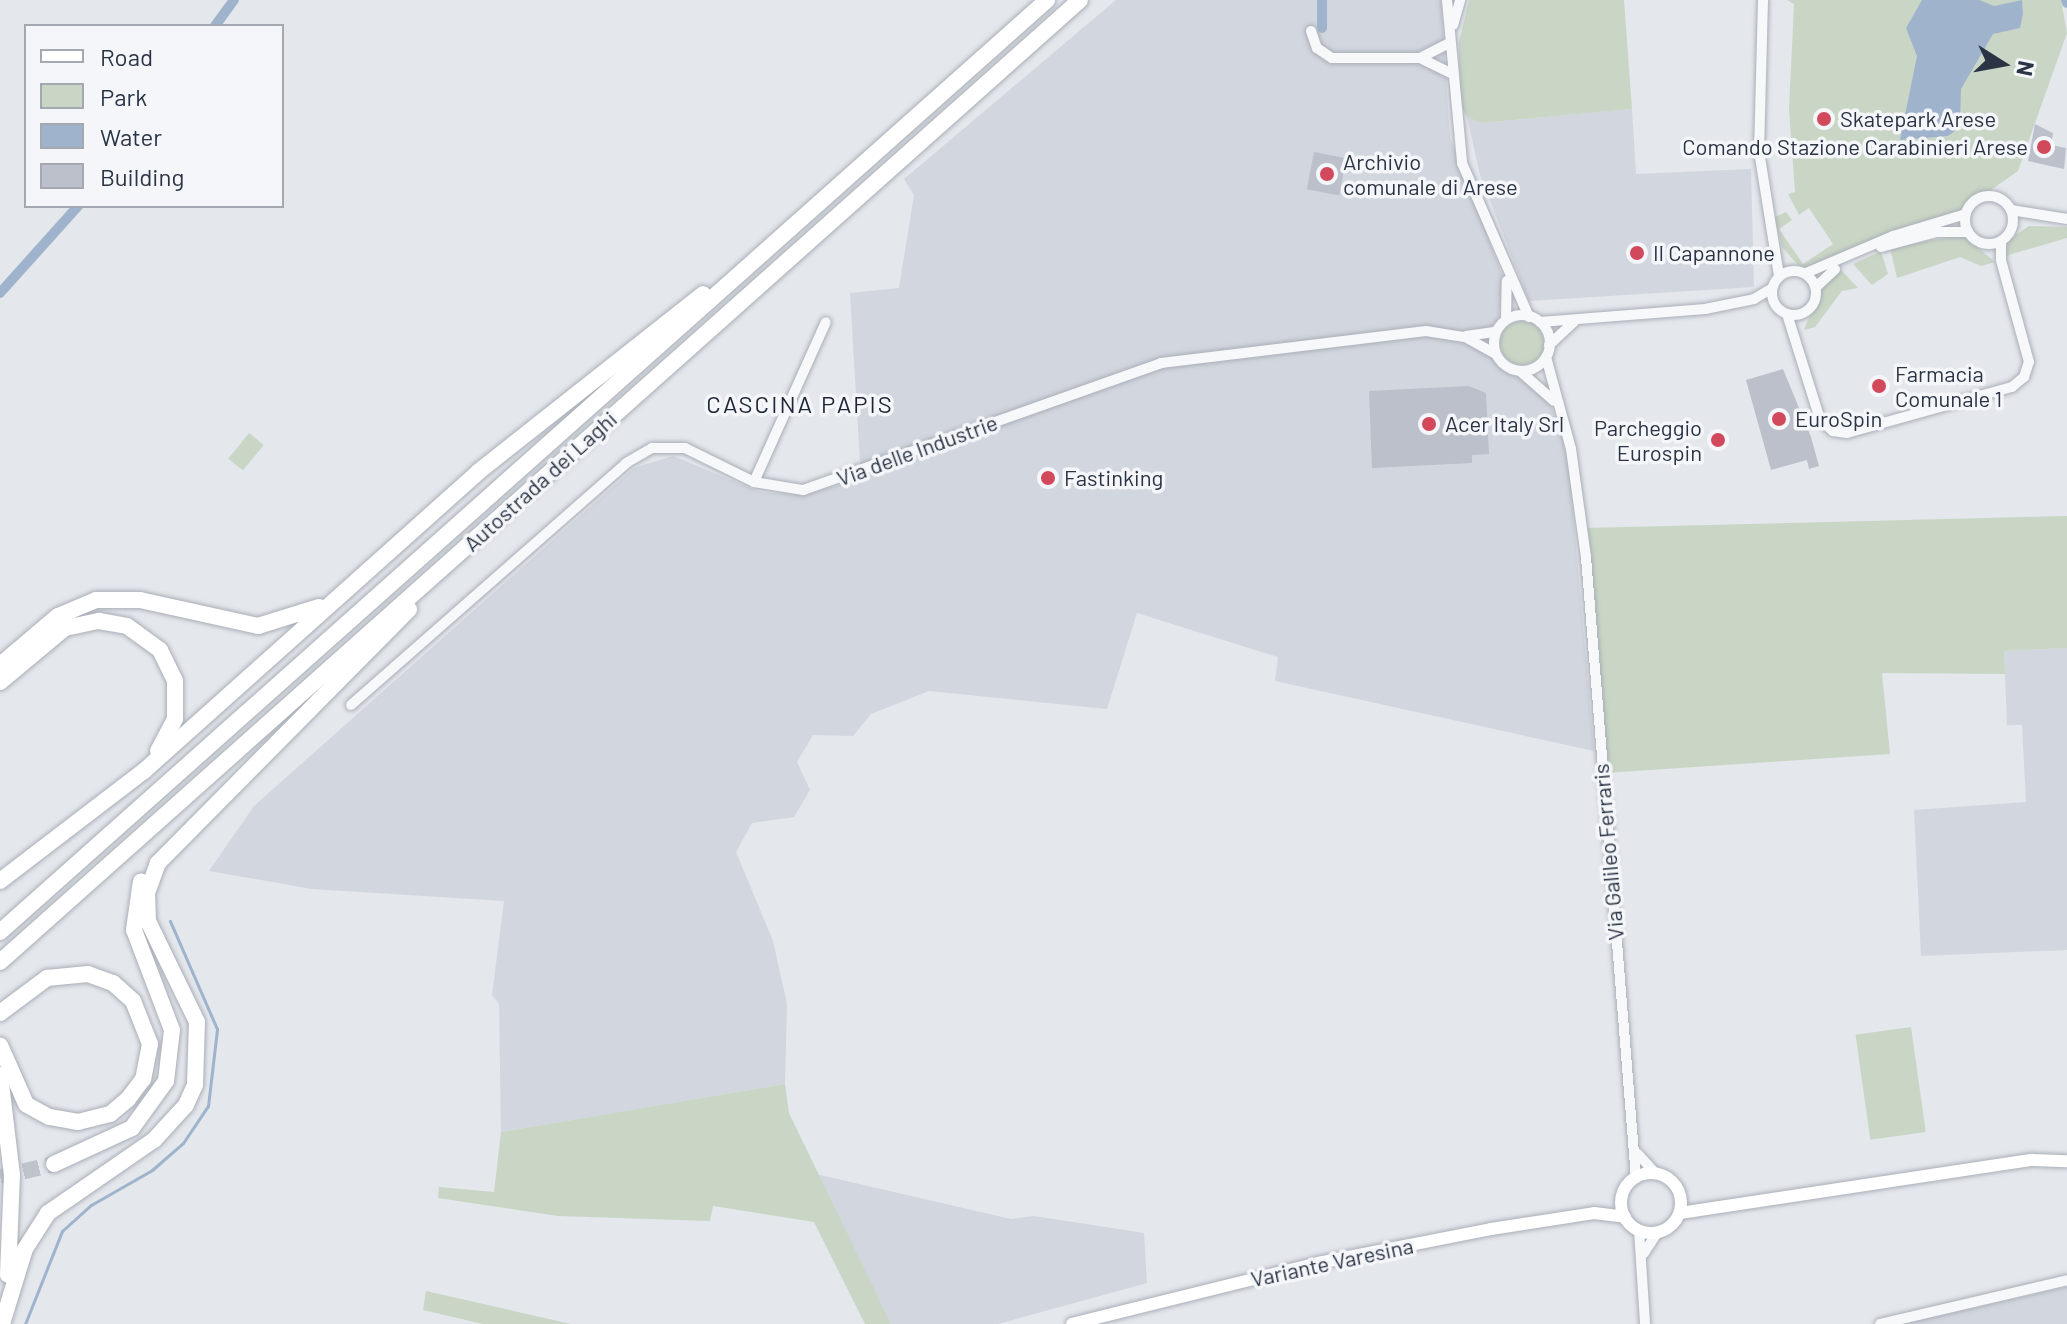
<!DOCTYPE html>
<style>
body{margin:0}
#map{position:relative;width:2067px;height:1324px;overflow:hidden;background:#e4e7ec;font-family:Barlow,sans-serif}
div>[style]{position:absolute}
.built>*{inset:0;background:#d2d6de}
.green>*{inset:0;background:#c9d6c5;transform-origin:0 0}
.round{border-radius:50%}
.water>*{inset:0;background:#9fb4cc}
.stream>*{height:3px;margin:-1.5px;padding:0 1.5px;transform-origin:1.5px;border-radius:1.5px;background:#9fb4cc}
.canal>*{height:10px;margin:-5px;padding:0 5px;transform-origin:5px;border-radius:5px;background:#9fb4cc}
.building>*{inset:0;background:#bbc0ca;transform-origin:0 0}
.highway-tunnel>*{height:16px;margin-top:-8px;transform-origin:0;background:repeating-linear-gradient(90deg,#bfc3cb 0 16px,transparent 0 24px)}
.roads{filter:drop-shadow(0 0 2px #a9aeb7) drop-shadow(0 0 2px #a9aeb7)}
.minor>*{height:10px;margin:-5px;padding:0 5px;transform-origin:5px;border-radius:5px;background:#f7f8fa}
.minor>.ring{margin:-5px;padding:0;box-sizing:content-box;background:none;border:10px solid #f7f8fa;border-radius:50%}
.major>*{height:12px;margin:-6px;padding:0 6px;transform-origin:6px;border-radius:6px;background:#fff}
.major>.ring{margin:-6px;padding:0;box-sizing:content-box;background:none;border:12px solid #fff;border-radius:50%}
.highway>*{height:16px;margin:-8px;padding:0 8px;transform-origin:8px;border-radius:8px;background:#fff}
.dots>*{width:22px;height:22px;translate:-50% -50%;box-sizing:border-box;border:4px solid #f4f6f9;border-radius:50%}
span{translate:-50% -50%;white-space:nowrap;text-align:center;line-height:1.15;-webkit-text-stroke:7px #f4f6f9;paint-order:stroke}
.poi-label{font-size:22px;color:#2b3445}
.left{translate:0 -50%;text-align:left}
.right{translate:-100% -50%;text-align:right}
.street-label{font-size:22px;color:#2b3445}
.neighbourhood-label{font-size:24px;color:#1d2536;letter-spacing:2px}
.legend{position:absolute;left:24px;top:24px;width:260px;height:184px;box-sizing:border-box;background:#f4f6f9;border:2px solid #a4a8b1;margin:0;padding:10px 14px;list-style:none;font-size:24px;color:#2b3445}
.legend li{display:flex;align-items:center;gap:16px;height:40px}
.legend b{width:40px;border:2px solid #a4a8b1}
.north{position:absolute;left:1963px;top:24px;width:80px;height:80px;-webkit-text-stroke:6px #f4f6f9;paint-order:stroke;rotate:101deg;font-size:22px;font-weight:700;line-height:32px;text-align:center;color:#2b3445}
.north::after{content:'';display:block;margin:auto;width:28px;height:36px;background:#2b3445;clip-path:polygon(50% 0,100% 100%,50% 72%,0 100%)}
</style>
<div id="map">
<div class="built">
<div style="clip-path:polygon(1116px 0,1441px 0,1450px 137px,1503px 277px,1494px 358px,1550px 403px,1568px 454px,1594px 751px,1275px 681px,1278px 657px,1137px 613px,1107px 709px,929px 691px,871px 714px,853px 736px,813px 735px,797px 762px,810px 790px,794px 817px,752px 823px,736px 852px,773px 941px,787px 1004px,785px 1084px,501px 1132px,499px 1004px,492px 995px,504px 901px,312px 889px,209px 871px,254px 806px,634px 468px,673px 456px,760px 492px,802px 495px,861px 479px,850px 293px,899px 288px,914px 195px,904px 179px)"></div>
<div style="clip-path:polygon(1632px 109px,1636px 174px,1751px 169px,1754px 287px,1529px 301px,1480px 175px,1467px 117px,1481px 123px)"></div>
<div style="clip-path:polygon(2067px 648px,2067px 950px,1921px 956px,1914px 810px,2026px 802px,2022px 725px,2007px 725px,2004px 651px)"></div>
<div style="clip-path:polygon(816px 1174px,1011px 1219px,1034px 1216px,1144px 1233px,1147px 1283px,998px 1324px,891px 1324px)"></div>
<div style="clip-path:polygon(2067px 1287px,2067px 1324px,1902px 1324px)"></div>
</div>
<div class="green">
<div style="clip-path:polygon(1469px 0,1624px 0,1632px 109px,1481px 123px,1467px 117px,1460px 105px,1459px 42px)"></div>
<div style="clip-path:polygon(1787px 0,2061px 0,2067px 33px,2018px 171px,1961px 211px,1808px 268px,1798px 265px,1782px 247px,1775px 217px,1786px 212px,1792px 220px,1779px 229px,1803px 264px,1833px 244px,1809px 208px,1799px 215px,1788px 194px,1795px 192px,1789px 109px,1794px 4px)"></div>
<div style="clip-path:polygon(2029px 226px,2067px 227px,2067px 238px,2005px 256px,2008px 240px)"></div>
<div style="clip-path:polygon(1963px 235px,1995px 262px,1981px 266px,1960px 257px,1897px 278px,1890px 247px)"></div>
<div style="clip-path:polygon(1881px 251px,1888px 274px,1872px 285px,1853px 264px)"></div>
<div style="clip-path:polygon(1841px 270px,1858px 288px,1842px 291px,1815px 327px,1804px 330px,1822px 286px)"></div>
<div class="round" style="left:1500px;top:321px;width:44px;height:44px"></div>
<div style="left:249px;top:433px;width:19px;height:33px;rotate:39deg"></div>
<div style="clip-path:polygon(2067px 516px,2067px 648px,2004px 651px,2005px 674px,1882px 673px,1890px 754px,1605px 773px,1584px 528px)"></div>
<div style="left:1911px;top:1027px;width:106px;height:56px;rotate:82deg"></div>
<div style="clip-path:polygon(785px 1084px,789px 1113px,891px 1324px,865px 1324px,814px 1222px,713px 1206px,710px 1221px,558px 1216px,438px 1198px,439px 1187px,494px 1192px,501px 1132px)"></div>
<div style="clip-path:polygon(426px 1291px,571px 1324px,483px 1324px,423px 1310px)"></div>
</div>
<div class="water">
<div style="clip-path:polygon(1922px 0,1979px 0,1994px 6px,2022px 0,2023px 14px,2020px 28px,1993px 34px,1961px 89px,1960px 127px,1948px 136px,1900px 140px,1917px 56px,1906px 28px)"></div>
</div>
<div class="stream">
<div style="left:25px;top:1324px;width:100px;rotate:-68.3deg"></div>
<div style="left:62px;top:1231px;width:39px;rotate:-42deg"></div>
<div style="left:91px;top:1205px;width:70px;rotate:-29.8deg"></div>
<div style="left:152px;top:1170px;width:41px;rotate:-41.1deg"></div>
<div style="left:183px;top:1143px;width:45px;rotate:-56deg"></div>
<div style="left:208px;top:1106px;width:78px;rotate:-83.3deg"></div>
<div style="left:217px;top:1029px;width:118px;rotate:-113.5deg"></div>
</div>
<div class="canal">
<div style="left:1322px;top:0;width:28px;rotate:90deg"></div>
<div style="left:2066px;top:0;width:3px;rotate:72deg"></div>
<div style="left:215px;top:26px;width:32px;rotate:-54deg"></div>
<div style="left:0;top:293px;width:117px;rotate:-48.1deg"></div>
</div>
<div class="building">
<div style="clip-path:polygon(2035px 124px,2053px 133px,2051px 145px,2066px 148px,2064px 169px,2028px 161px)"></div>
<div style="left:1314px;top:152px;width:33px;height:38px;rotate:11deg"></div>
<div style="clip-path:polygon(1783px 369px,1811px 437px,1819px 466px,1809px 469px,1807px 460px,1771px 470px,1746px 380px)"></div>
<div style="clip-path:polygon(1469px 386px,1486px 393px,1489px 454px,1472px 455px,1472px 463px,1372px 468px,1369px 391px)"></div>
</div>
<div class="highway-tunnel">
<div style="left:0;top:1177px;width:56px;rotate:-13.5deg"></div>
</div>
<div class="roads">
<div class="minor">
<div style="left:1447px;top:0;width:164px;rotate:84.7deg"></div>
<div style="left:1462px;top:163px;width:168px;rotate:66.5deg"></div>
<div style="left:1763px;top:0;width:151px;rotate:91.5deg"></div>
<div style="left:1759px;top:151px;width:127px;rotate:80.9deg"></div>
<div style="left:1453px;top:25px;width:26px;rotate:-74deg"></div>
<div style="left:1311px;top:31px;width:18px;rotate:71deg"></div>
<div style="left:1317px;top:48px;width:18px;rotate:34deg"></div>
<div style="left:1332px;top:58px;width:88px"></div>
<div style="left:1420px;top:58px;width:34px;rotate:26deg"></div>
<div style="left:1420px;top:58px;width:34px;rotate:-27deg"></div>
<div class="ring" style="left:1965px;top:196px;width:38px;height:38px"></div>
<div style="left:2011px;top:210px;width:57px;rotate:9.1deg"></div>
<div style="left:1881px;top:247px;width:58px;rotate:-15deg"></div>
<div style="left:1937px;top:232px;width:31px"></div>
<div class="ring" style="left:1772px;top:271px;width:34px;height:34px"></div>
<div style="left:1806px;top:273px;width:95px;rotate:-23deg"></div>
<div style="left:1893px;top:236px;width:76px;rotate:-16.8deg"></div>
<div style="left:1816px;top:287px;width:26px;rotate:-43deg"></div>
<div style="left:1787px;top:314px;width:110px;rotate:72.6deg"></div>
<div style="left:1820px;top:419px;width:18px;rotate:43deg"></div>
<div style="left:1833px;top:431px;width:14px;rotate:8deg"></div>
<div style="left:1847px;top:433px;width:171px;rotate:-15.6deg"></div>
<div style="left:2012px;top:387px;width:16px;rotate:-40deg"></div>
<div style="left:2024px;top:377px;width:16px;rotate:-72deg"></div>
<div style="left:2029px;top:362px;width:106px;rotate:-105.4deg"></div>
<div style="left:2001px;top:260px;width:19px;rotate:-90deg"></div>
<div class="ring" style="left:1494px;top:315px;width:46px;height:46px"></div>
<div style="left:1506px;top:320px;width:39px;rotate:-89deg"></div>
<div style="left:1540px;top:322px;width:166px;rotate:-4.5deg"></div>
<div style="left:1705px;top:309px;width:50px;rotate:-11.5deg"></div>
<div style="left:1754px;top:299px;width:21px;rotate:-31deg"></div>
<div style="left:1466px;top:336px;width:30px;rotate:-8deg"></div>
<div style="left:1549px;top:345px;width:34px;rotate:-43deg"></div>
<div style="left:1546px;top:357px;width:95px;rotate:74.8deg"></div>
<div style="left:1571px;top:449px;width:109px;rotate:82.1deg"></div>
<div style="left:1586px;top:557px;width:623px;rotate:85.4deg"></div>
<div style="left:1520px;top:371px;width:45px;rotate:41.4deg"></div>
<div style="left:754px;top:482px;width:175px;rotate:-65.8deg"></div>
<div style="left:351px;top:705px;width:366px;rotate:-41.3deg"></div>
<div style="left:626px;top:463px;width:30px;rotate:-30deg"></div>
<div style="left:652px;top:448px;width:33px"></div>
<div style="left:685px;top:448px;width:77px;rotate:26.2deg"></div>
<div style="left:754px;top:482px;width:50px;rotate:9.3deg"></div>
<div style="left:803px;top:490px;width:380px;rotate:-19.5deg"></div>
<div style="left:1161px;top:363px;width:267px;rotate:-6.9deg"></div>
<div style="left:1426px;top:331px;width:39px;rotate:9deg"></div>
<div style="left:1465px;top:337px;width:35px;rotate:29deg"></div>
<div style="left:1638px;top:1154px;width:25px;rotate:48deg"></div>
<div style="left:1639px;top:1230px;width:94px;rotate:86.3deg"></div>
<div style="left:1644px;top:1253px;width:24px;rotate:-57deg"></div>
<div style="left:1880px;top:1324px;width:192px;rotate:-13.2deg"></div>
</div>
<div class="major">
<div class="ring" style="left:1621px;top:1173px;width:48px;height:48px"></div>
<div style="left:1680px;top:1213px;width:356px;rotate:-8.6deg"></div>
<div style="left:2032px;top:1160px;width:35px;rotate:2deg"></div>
<div style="left:1072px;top:1324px;width:253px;rotate:-13.9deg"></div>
<div style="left:1318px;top:1263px;width:176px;rotate:-11.1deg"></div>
<div style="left:1491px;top:1229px;width:104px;rotate:-8.8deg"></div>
<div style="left:1594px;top:1213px;width:31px;rotate:7deg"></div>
</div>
<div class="highway">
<div style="left:0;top:665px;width:76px;rotate:-40.2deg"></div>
<div style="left:58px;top:616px;width:41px;rotate:-22.8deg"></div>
<div style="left:96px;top:600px;width:44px"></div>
<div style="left:140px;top:600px;width:121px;rotate:12.4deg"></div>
<div style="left:258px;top:626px;width:64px;rotate:-17.3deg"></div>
<div style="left:0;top:682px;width:85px;rotate:-39.7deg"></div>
<div style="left:65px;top:628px;width:35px;rotate:-12deg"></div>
<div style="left:99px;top:621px;width:28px;rotate:10deg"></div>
<div style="left:127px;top:626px;width:41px;rotate:36deg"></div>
<div style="left:160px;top:650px;width:34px;rotate:64deg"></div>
<div style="left:175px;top:681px;width:38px;rotate:90deg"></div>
<div style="left:175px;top:719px;width:36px;rotate:118deg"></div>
<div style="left:0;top:881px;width:181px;rotate:-37.4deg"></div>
<div style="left:144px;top:771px;width:448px;rotate:-41.8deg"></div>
<div style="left:478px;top:472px;width:287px;rotate:-38.3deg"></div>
<div style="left:0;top:932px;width:1402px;rotate:-41.67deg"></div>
<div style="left:0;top:962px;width:1446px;rotate:-41.69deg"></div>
<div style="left:0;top:1013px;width:59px;rotate:-36.7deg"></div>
<div style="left:47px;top:978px;width:41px;rotate:-5.6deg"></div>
<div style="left:88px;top:974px;width:27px;rotate:20deg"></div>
<div style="left:113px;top:983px;width:27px;rotate:42deg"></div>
<div style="left:133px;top:1001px;width:46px;rotate:68.4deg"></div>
<div style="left:150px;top:1044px;width:36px;rotate:101deg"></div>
<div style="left:143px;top:1079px;width:25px;rotate:127deg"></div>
<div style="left:128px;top:1099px;width:23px;rotate:140deg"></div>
<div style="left:110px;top:1114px;width:33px;rotate:166deg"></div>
<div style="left:78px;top:1122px;width:29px;rotate:-170deg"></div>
<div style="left:49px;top:1117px;width:26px;rotate:-151deg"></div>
<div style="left:26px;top:1104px;width:64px;rotate:-113.8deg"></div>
<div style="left:0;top:1075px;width:101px;rotate:83.2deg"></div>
<div style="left:12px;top:1175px;width:100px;rotate:92.3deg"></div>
<div style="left:54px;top:1164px;width:86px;rotate:-24.8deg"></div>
<div style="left:132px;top:1128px;width:58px;rotate:-54.1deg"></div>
<div style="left:166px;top:1081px;width:51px;rotate:-83.3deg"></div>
<div style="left:172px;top:1030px;width:107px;rotate:-110.8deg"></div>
<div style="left:134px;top:930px;width:49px;rotate:-81.9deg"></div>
<div style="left:2px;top:1324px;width:78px;rotate:-73deg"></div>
<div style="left:25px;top:1249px;width:43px;rotate:-57.4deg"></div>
<div style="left:48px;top:1213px;width:129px;rotate:-34.6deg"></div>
<div style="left:154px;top:1140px;width:47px;rotate:-47.6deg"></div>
<div style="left:186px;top:1105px;width:22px;rotate:-66deg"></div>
<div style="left:195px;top:1085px;width:63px;rotate:-88.2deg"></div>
<div style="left:197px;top:1022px;width:112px;rotate:-115.9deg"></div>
<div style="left:148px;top:921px;width:28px;rotate:-92deg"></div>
<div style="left:147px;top:893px;width:32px;rotate:-70deg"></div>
<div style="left:158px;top:863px;width:357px;rotate:-45.3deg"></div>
</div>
</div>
<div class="dots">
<div style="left:1824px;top:119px;background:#d1495b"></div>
<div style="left:2044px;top:147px;background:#d1495b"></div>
<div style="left:1327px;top:174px;background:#d1495b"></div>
<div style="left:1637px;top:253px;background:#d1495b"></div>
<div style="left:1879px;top:386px;background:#d1495b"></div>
<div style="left:1779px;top:419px;background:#d1495b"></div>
<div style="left:1429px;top:424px;background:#d1495b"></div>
<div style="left:1718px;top:440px;background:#d1495b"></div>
<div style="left:1048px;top:478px;background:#d1495b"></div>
</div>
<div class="poi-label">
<span class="left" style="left:1840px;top:119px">Skatepark Arese</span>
<span class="right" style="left:2028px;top:147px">Comando Stazione Carabinieri Arese</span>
<span class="left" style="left:1343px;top:174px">Archivio<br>comunale di Arese</span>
<span class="left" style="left:1653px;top:253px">Il Capannone</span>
<span class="left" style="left:1895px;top:386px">Farmacia<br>Comunale 1</span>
<span class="left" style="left:1795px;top:419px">EuroSpin</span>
<span class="left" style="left:1445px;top:424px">Acer Italy Srl</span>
<span class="right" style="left:1702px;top:440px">Parcheggio<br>Eurospin</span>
<span class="left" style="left:1064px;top:478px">Fastinking</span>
</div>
<div class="street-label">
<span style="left:917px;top:450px;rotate:-20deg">Via delle Industrie</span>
<span style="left:540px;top:481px;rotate:-42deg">Autostrada dei Laghi</span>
<span style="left:1608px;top:852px;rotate:-95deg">Via Galileo Ferraris</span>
<span style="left:1332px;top:1262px;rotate:-12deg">Variante Varesina</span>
</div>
<div class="neighbourhood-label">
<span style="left:800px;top:404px">CASCINA PAPIS</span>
</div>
<ul class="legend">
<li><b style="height:10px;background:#fff"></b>Road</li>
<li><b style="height:22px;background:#c9d6c5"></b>Park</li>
<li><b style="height:22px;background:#9fb4cc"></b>Water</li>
<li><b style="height:22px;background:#bbc0ca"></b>Building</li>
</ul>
<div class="north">N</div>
</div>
